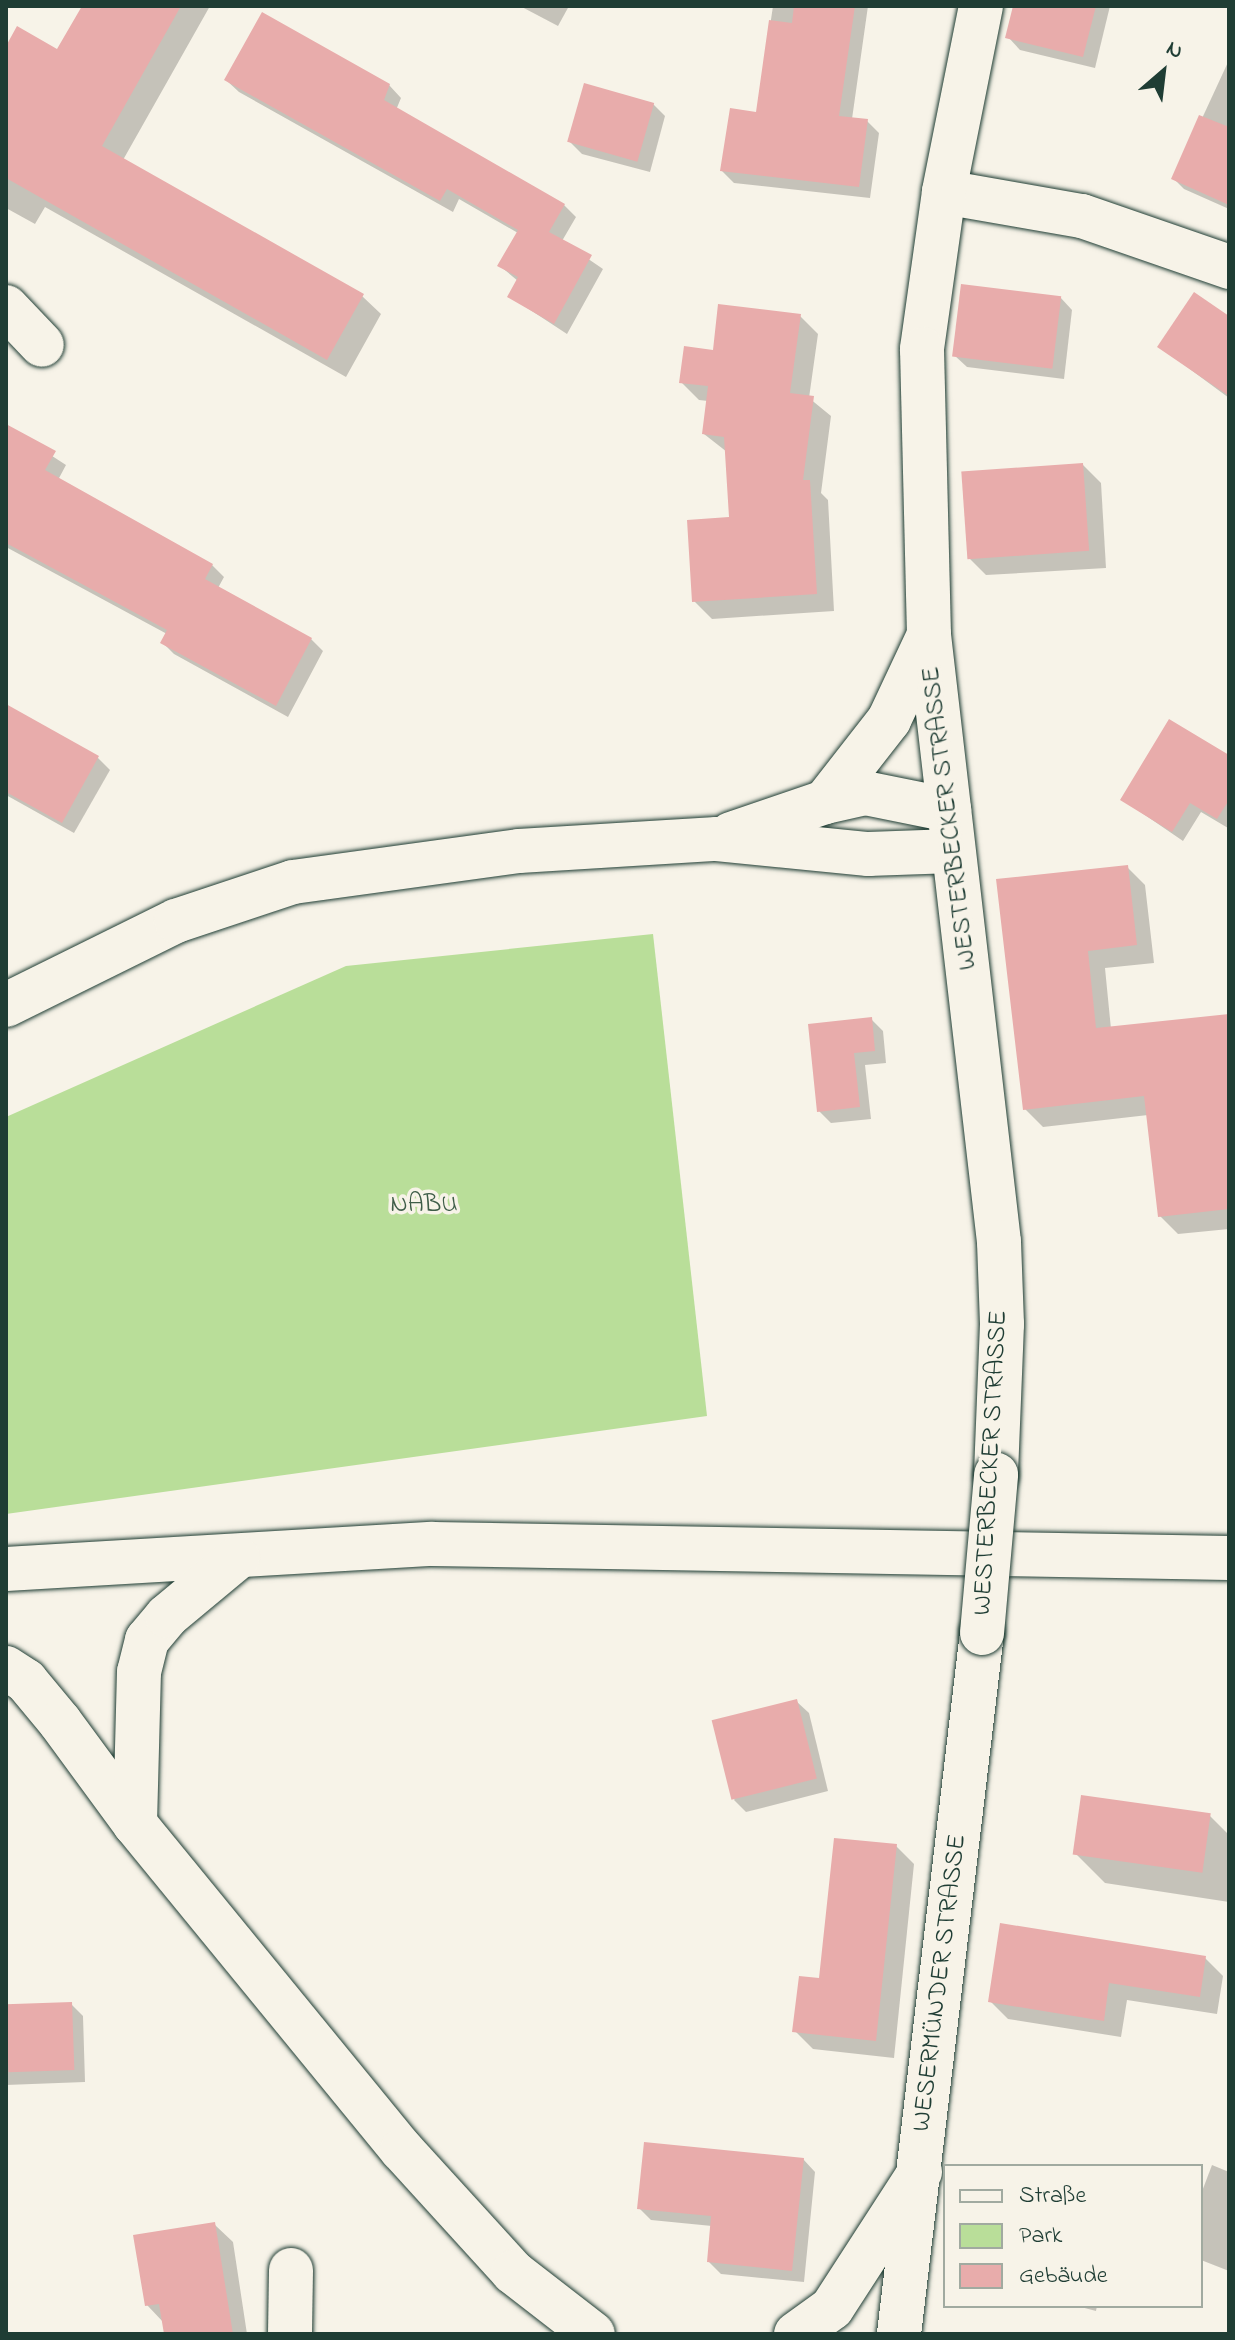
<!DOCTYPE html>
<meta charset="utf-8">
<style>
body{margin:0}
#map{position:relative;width:1235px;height:2340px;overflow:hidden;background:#f7f3e8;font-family:"Indie Flower",sans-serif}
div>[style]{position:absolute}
.green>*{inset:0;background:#b9de99}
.shadow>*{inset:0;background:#0003}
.building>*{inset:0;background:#e8acab;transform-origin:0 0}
.roads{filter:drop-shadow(0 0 2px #1f3d34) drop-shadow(0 0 2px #1f3d34)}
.street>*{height:44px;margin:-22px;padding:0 22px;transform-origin:22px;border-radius:22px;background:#f7f3e8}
.secondary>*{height:44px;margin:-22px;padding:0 22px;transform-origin:22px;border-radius:22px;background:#f7f3e8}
.primary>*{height:44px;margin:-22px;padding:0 22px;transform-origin:22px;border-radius:22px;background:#f7f3e8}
.bridges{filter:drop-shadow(0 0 2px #1f3d34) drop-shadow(0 0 2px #1f3d34)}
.secondary-bridge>*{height:44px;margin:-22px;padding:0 22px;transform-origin:22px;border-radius:22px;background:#f7f3e8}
span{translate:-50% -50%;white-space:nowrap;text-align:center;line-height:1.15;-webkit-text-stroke:7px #f7f3e8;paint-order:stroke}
.street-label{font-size:26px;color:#1f3d34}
.park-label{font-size:26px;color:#3e5d48}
.frame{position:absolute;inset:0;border:8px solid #1f3d34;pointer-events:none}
.legend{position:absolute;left:943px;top:2164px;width:260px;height:144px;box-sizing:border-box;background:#f7f3e8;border:2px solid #a1aaa0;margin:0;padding:10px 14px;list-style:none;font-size:24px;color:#1f3d34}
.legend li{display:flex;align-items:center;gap:16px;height:40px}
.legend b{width:40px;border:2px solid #a1aaa0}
.north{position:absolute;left:1123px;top:32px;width:80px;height:80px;-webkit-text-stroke:6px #f7f3e8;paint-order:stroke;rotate:28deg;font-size:22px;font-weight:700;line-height:32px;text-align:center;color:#1f3d34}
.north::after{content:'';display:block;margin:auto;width:28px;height:36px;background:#1f3d34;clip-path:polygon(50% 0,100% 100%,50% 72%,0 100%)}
</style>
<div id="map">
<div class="green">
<div style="clip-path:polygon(653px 934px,707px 1416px,6px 1514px,6px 1117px,346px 966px)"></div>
</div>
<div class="shadow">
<div style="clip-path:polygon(84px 6px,210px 6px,123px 160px,362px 296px,381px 314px,346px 377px,45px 207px,35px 224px,6px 208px,6px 50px,58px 51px)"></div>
<div style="clip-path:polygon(520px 6px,569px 6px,558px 26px)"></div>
<div style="clip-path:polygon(773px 6px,868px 6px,852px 119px,867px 121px,879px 133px,870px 198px,734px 183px,722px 171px,757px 114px)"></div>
<div style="clip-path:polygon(1015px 6px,1110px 6px,1095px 68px,1020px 50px,1008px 37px)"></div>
<div style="clip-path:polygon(1229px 60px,1229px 209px,1184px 189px,1174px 179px)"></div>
<div style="clip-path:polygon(226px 80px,389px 85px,401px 98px,396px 110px,564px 205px,576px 217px,562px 241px,603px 269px,567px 334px,509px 296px,518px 281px,500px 266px,518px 233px,459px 199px,453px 212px,239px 92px)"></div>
<div style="clip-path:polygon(653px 104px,665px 116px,650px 172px,582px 154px,570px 142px)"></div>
<div style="clip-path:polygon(1060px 297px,1072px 310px,1064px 379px,967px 367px,954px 355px)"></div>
<div style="clip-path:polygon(800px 316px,818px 334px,809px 398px,831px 416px,821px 493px,828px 500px,834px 611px,712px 619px,694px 601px,731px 519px,727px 452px,704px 434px,708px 401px,699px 400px,681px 382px,714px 352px)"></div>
<div style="clip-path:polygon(1229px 318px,1229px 398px,1160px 347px)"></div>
<div style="clip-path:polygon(6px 426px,66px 465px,58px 480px,212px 565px,224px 577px,218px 588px,311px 639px,323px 651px,288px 717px,174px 654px,162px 642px,167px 634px,6px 547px)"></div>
<div style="clip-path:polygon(1083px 465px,1101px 483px,1106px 568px,986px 575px,968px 557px)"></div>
<div style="clip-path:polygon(6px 706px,98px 758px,110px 770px,74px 833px,6px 795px)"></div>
<div style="clip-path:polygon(1229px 758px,1228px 828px,1201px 812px,1183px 841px,1123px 800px)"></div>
<div style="clip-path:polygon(1127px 867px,1145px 885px,1154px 963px,1105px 968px,1111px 1029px,1229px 1016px,1229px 1229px,1178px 1234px,1160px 1216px,1148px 1115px,1043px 1127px,1025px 1109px,999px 881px)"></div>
<div style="clip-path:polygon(871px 1019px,883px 1031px,886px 1063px,865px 1065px,871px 1119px,831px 1123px,819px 1111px)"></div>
<div style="clip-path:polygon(796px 1701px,809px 1713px,828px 1791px,746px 1812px,734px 1800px)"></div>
<div style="clip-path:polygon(1210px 1816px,1229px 1835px,1229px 1902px,1105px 1883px,1075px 1853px)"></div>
<div style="clip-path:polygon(896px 1846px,914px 1864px,894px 2058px,813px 2049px,795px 2031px)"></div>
<div style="clip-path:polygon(1205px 1958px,1223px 1976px,1217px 2014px,1127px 2000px,1121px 2037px,1008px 2019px,990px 2001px)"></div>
<div style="clip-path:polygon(71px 2004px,83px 2016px,85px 2082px,6px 2085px,6px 2007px)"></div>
<div style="clip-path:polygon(803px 2159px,815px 2172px,804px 2282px,721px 2274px,709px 2262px,712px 2226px,651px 2220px,639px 2208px)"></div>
<div style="clip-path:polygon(1212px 2165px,1229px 2172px,1229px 2271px,1201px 2260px,1201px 2194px)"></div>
<div style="clip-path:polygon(215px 2225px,233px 2242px,247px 2334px,166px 2334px,164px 2323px,147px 2305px)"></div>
<div style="clip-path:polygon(1077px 2306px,1097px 2306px,1096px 2311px)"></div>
</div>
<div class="building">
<div style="clip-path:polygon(82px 6px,181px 6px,102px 146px,364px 294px,327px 360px,6px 178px,6px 46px,17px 26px,57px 49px)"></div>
<div style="clip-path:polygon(794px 6px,855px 6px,839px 116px,868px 119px,859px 187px,720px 171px,730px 108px,756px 112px,769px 20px,792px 23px)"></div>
<div style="clip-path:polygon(1013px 6px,1096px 6px,1083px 57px,1005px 38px)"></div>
<div style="clip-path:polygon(262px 12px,390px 84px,384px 100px,565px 204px,549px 232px,592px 255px,554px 324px,507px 297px,518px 277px,497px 266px,518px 230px,447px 189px,440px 201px,224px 80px)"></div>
<div style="left:584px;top:83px;width:73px;height:61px;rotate:16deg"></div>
<div style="clip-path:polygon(1199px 115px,1229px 127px,1229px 205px,1171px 179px)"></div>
<div style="left:961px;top:284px;width:101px;height:73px;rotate:7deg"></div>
<div style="clip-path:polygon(1194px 292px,1229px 316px,1229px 396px,1157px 347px)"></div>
<div style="clip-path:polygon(718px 304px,801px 314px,790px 393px,814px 396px,803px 480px,810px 480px,817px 594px,692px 602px,687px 520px,729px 517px,724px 437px,702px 434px,708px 386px,679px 383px,684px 346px,713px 350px)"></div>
<div style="clip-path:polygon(6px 424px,56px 451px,45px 470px,213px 564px,205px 579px,312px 638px,276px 706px,160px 643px,167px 630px,6px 543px)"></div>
<div style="left:1083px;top:463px;width:88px;height:122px;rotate:86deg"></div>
<div style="clip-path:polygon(6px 704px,99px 756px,62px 823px,6px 792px)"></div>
<div style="clip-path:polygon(1169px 719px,1229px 755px,1229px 800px,1217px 819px,1190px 803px,1172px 832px,1120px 800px)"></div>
<div style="clip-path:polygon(1128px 865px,1137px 945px,1088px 951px,1096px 1028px,1229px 1014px,1229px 1209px,1158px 1217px,1144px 1096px,1023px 1110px,996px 879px)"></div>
<div style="clip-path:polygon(872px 1017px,875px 1051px,854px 1053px,860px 1107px,817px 1112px,808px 1024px)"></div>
<div style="left:797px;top:1699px;width:82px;height:88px;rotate:76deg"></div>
<div style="left:1081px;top:1795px;width:131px;height:60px;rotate:8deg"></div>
<div style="clip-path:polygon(834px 1838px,897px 1844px,876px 2041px,792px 2032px,799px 1976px,819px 1978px)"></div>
<div style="clip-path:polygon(1000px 1923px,1206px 1956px,1200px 1997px,1109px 1983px,1104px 2021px,988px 2002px)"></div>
<div style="left:72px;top:2002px;width:68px;height:66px;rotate:88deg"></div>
<div style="clip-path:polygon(644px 2142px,804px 2158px,792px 2271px,707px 2262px,711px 2216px,637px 2209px)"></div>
<div style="clip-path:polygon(215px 2222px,233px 2334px,164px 2334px,159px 2304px,145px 2306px,133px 2235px)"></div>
</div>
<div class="roads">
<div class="street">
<div style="left:944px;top:192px;width:140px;rotate:9.9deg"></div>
<div style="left:1082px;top:216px;width:156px;rotate:19.1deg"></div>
<div style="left:6px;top:307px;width:52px;rotate:46.5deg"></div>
<div style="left:290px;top:2334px;width:64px;rotate:-89.1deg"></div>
</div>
<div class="secondary">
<div style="left:981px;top:6px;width:190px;rotate:101.3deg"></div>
<div style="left:944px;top:192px;width:159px;rotate:98deg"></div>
<div style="left:922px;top:349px;width:286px;rotate:88.6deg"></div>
<div style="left:929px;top:635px;width:611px;rotate:83.42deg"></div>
<div style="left:999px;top:1242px;width:82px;rotate:87.9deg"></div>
<div style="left:1002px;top:1324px;width:151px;rotate:92.3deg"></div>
<div style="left:899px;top:2334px;width:706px;rotate:-83.25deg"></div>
</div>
<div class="primary">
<div style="left:825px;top:802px;width:41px;rotate:-12.7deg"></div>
<div style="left:865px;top:793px;width:86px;rotate:11.4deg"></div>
<div style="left:731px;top:834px;width:99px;rotate:-18.8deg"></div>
<div style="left:825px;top:802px;width:104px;rotate:-52deg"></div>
<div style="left:889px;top:720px;width:94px;rotate:-64.8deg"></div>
<div style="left:6px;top:1005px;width:190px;rotate:-26.3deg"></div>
<div style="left:176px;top:921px;width:123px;rotate:-18.4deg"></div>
<div style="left:293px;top:882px;width:228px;rotate:-7.8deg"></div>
<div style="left:519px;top:851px;width:198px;rotate:-3.5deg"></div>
<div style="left:717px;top:839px;width:152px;rotate:5.7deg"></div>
<div style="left:868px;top:854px;width:85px;rotate:-2deg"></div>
<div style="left:6px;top:1569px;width:427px;rotate:-3.4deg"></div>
<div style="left:432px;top:1544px;width:797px;rotate:1.01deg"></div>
<div style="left:6px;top:1668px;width:24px;rotate:33deg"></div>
<div style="left:26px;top:1681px;width:53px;rotate:50.3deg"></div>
<div style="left:60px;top:1722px;width:127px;rotate:53.7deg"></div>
<div style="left:135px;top:1824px;width:421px;rotate:50.7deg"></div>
<div style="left:402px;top:2150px;width:165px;rotate:47.7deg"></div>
<div style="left:513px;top:2272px;width:101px;rotate:37.8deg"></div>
<div style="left:135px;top:1824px;width:152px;rotate:-88.5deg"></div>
<div style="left:139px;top:1672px;width:33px;rotate:-76deg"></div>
<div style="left:147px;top:1640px;width:31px;rotate:-50deg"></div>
<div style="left:167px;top:1616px;width:92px;rotate:-39.7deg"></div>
<div style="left:796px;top:2334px;width:44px;rotate:-35.8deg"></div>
<div style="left:832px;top:2308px;width:162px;rotate:-57.1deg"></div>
</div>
</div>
<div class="bridges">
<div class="secondary-bridge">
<div style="left:982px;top:1633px;width:159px;rotate:-84.9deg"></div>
</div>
</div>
<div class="street-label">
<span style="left:951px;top:818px;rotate:-97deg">WESTERBECKER STRASSE</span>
<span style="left:992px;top:1463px;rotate:-87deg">WESTERBECKER STRASSE</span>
<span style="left:941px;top:1983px;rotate:-83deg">WESERMÜNDER STRASSE</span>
</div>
<div class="park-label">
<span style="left:424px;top:1206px">NABU</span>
</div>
<div class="frame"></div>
<ul class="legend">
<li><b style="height:10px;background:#f7f3e8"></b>Straße</li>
<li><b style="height:22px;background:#b9de99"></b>Park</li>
<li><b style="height:22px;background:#e8acab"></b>Gebäude</li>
</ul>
<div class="north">N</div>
</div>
